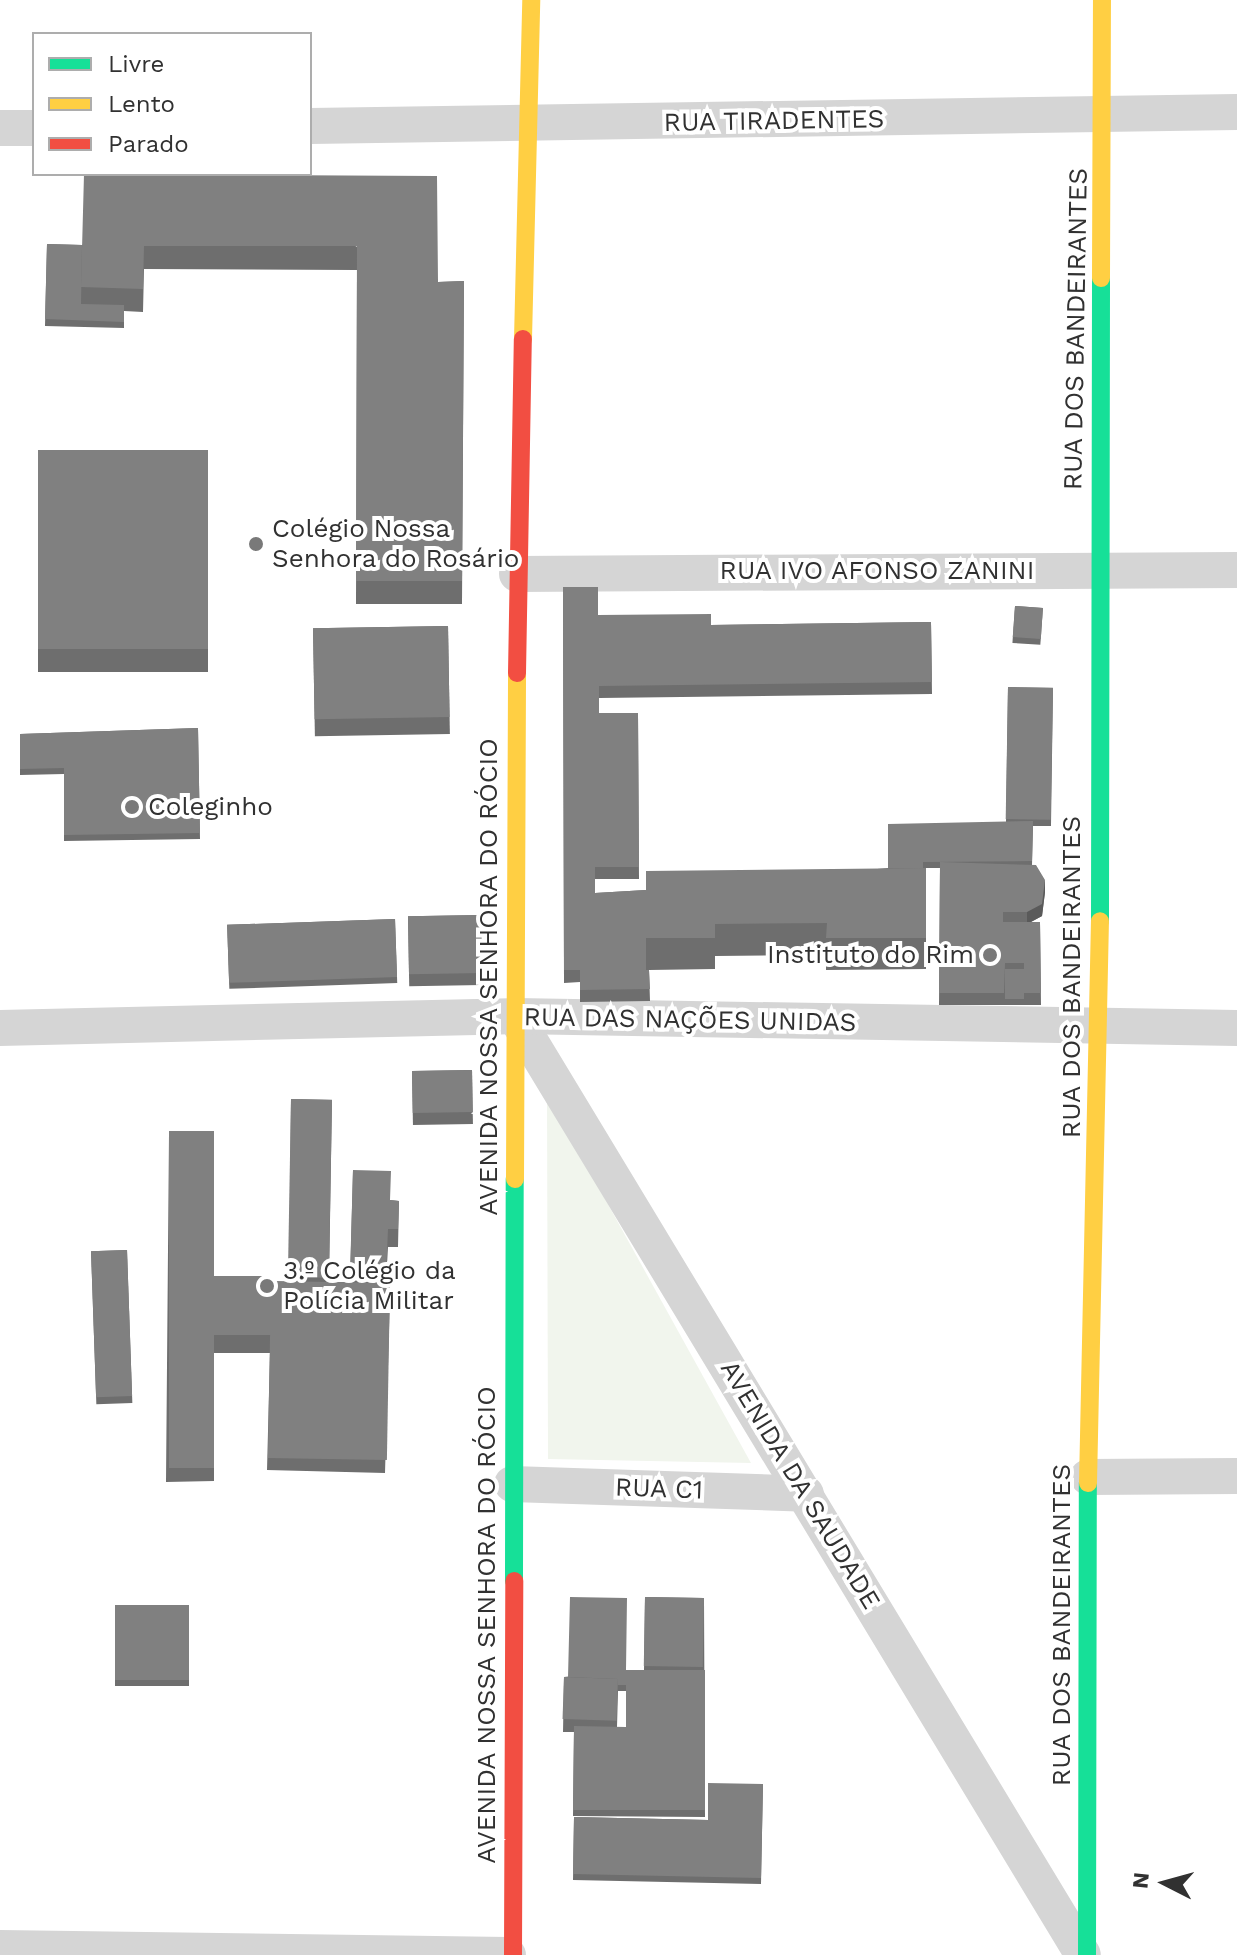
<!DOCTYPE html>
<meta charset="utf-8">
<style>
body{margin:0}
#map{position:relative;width:1237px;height:1955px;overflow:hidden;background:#fff;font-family:"Work Sans",sans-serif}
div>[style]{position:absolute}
.green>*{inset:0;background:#f1f5ed}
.street>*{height:36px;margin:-18px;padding:0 18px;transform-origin:18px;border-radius:18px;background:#d5d5d5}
.fast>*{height:18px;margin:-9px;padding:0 9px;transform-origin:9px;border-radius:9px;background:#16e098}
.slow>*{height:18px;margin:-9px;padding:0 9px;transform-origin:9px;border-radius:9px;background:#ffcf43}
.jam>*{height:18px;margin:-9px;padding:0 9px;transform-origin:9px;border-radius:9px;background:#f24e42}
.wall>*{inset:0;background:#6e6e6e;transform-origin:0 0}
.shaded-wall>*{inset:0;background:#5a5a5a}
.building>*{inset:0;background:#808080;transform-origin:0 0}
.dots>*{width:22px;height:22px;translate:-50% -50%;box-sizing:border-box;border:4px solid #fff;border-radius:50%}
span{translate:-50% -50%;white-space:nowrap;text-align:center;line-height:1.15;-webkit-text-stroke:8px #fff;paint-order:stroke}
.street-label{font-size:26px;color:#313131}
.poi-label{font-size:26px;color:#313131}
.left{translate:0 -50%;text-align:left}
.right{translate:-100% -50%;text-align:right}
.legend{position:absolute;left:32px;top:32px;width:280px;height:144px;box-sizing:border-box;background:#fff;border:2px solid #adadad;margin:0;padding:10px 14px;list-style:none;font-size:24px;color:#313131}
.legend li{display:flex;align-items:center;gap:16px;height:40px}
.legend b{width:40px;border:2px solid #adadad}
.north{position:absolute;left:1125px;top:1843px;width:80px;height:80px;-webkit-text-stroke:6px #fff;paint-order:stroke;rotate:276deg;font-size:22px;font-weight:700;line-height:32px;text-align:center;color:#313131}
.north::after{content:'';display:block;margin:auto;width:28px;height:36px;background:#313131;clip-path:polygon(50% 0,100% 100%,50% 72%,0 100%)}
</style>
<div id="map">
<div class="green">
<div style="clip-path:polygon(547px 1094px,751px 1463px,548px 1459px)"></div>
</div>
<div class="street">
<div style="left:310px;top:126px;width:927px;rotate:-0.87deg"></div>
<div style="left:0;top:128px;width:34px"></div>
<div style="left:517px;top:574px;width:720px;rotate:-0.32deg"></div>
<div style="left:515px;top:1016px;width:1097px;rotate:58.83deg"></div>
<div style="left:0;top:1028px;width:515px;rotate:-1.33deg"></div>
<div style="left:515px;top:1016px;width:722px;rotate:0.95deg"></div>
<div style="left:1088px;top:1477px;width:149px;rotate:-0.4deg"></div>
<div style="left:512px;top:1484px;width:294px;rotate:1.9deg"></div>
<div style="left:0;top:1948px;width:508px;rotate:0.79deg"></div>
</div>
<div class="fast">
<div style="left:1100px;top:921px;width:643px;rotate:-89.91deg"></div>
<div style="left:514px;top:1581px;width:402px;rotate:-89.9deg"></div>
<div style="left:1087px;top:1955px;width:472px;rotate:-89.9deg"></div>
</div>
<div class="slow">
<div style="left:1101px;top:278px;width:278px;rotate:-89.8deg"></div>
<div style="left:523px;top:339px;width:339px;rotate:-88.6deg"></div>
<div style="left:515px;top:1179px;width:506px;rotate:-89.77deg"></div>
<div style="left:1088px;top:1483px;width:562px;rotate:-88.78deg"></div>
</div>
<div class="jam">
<div style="left:517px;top:673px;width:334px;rotate:-89deg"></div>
<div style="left:513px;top:1955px;width:374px;rotate:-89.8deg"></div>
</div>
<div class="wall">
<div style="clip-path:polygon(190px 174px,438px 282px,464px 281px,462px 604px,356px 604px,357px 270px,144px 269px,143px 312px,124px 311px,124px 328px,45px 326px,47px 244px,82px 245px)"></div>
<div style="left:38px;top:450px;width:170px;height:222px"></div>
<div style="clip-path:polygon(563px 587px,598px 615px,711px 625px,931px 622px,932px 694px,599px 698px,599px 713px,638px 713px,639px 879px,595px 879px,595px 893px,646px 890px,888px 868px,1006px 822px,1008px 687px,1053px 688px,1051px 826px,1033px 826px,1032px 865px,1045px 892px,1042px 916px,1031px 922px,1040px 922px,1041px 1005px,939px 1005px,940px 868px,926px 868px,926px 969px,826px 970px,826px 955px,715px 956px,715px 969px,649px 970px,650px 1001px,580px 1002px,580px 982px,564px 983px)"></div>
<div style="left:1015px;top:606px;width:28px;height:37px;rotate:4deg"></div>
<div style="left:448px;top:626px;width:108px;height:135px;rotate:89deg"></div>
<div style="clip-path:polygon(198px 728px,200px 839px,64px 841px,64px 774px,20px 775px,20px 734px)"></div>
<div style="left:481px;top:915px;width:70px;height:73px;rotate:89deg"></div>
<div style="left:395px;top:919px;width:64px;height:168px;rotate:88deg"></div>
<div style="left:472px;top:1070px;width:54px;height:60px;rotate:89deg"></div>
<div style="clip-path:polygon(291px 1099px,332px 1100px,329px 1282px,350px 1282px,353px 1170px,390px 1200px,399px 1201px,398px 1247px,388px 1247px,386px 1283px,390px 1295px,385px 1473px,267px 1470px,270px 1353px,214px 1353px,214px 1481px,166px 1482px,169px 1133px,214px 1276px,271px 1281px,289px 1282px)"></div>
<div style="left:127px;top:1250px;width:153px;height:36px;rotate:88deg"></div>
<div style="clip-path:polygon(evenodd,645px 1597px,704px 1598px,705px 1817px,573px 1816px,574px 1732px,563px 1732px,564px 1677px,626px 1670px,644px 1670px,645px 1597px,618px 1691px,626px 1691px,626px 1727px,617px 1727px,618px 1691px)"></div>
<div style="left:115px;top:1605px;width:74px;height:81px"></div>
<div style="clip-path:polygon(763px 1784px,761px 1884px,573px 1880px,574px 1817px,708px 1820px)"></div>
</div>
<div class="shaded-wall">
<div style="clip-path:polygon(1045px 880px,1045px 892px,1042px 916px,1027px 924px,1027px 912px)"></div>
</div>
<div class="building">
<div style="clip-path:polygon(84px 174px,437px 176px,438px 282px,464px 281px,462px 581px,356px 581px,357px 246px,144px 246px,143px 289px,81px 287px)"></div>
<div style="clip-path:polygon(47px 244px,82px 245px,81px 304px,124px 305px,124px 322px,45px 319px)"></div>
<div style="left:38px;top:450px;width:170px;height:199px"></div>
<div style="clip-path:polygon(563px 587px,598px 587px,598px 615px,711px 614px,711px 625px,931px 622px,932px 682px,599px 686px,599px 713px,638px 713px,639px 867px,595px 867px,595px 893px,646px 890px,646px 970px,649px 970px,650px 989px,580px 990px,580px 970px,564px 970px)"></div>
<div style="left:1015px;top:606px;width:28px;height:31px;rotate:4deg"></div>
<div style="left:448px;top:626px;width:91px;height:135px;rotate:89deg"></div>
<div style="left:1008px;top:687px;width:45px;height:132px;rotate:1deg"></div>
<div style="clip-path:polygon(198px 728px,200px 833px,64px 835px,64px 768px,20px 769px,20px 734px)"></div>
<div style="clip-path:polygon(1033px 821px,1032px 861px,923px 862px,923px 868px,888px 868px,888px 824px)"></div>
<div style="clip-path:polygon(940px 862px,1036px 865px,1045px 880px,1042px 904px,1027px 912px,1003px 912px,1003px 922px,1040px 922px,1041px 993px,1024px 993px,1024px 963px,1005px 963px,1004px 993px,939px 993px)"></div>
<div style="clip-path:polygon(926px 868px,926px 938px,826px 938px,827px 923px,715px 924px,715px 938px,646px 938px,646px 871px)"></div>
<div style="left:481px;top:915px;width:58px;height:73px;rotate:89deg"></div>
<div style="left:395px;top:919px;width:58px;height:168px;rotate:88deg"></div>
<div style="left:1005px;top:969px;width:19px;height:30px"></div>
<div style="left:472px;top:1070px;width:42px;height:60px;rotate:89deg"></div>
<div style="left:291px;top:1099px;width:41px;height:178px;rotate:1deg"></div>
<div style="left:214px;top:1131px;width:337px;height:45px;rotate:90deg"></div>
<div style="clip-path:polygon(353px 1170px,391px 1171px,390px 1200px,399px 1201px,398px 1229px,388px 1229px,386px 1276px,350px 1275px)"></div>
<div style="left:127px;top:1250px;width:146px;height:36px;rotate:88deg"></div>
<div style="left:213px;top:1276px;width:58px;height:59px"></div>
<div style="left:271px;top:1281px;width:119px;height:177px;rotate:1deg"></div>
<div style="clip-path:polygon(570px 1597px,627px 1598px,626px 1670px,705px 1670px,705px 1810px,573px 1810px,574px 1726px,626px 1727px,626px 1685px,618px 1685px,618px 1679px,568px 1677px)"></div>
<div style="left:645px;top:1597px;width:59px;height:69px;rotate:1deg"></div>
<div style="left:115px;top:1605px;width:74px;height:75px"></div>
<div style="left:564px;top:1677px;width:54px;height:42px;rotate:2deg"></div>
<div style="clip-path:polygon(708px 1783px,763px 1784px,761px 1878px,573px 1874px,574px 1817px,708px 1820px)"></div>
</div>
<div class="dots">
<div style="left:256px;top:544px;background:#797979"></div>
<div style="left:132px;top:807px;background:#797979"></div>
<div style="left:990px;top:955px;background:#797979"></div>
<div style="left:267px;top:1286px;background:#797979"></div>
</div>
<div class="street-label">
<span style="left:774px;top:121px;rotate:-1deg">RUA TIRADENTES</span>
<span style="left:1076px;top:329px;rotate:-89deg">RUA DOS BANDEIRANTES</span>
<span style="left:877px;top:571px">RUA IVO AFONSO ZANINI</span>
<span style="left:489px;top:977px;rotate:-90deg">AVENIDA NOSSA SENHORA DO RÓCIO</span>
<span style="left:1072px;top:977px;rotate:-90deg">RUA DOS BANDEIRANTES</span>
<span style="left:690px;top:1020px;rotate:1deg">RUA DAS NAÇÕES UNIDAS</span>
<span style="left:800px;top:1485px;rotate:59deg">AVENIDA DA SAUDADE</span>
<span style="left:659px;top:1489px;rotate:2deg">RUA C1</span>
<span style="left:487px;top:1625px;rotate:-90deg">AVENIDA NOSSA SENHORA DO RÓCIO</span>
<span style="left:1062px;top:1625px;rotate:-90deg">RUA DOS BANDEIRANTES</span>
</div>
<div class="poi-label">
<span class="left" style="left:272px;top:544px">Colégio Nossa<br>Senhora do Rosário</span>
<span class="left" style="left:148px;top:807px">Coleginho</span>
<span class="right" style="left:974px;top:955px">Instituto do Rim</span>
<span class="left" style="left:283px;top:1286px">3.º Colégio da<br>Polícia Militar</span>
</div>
<ul class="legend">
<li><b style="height:10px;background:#16e098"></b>Livre</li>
<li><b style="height:10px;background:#ffcf43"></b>Lento</li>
<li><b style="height:10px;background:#f24e42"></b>Parado</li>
</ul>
<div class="north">N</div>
</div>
